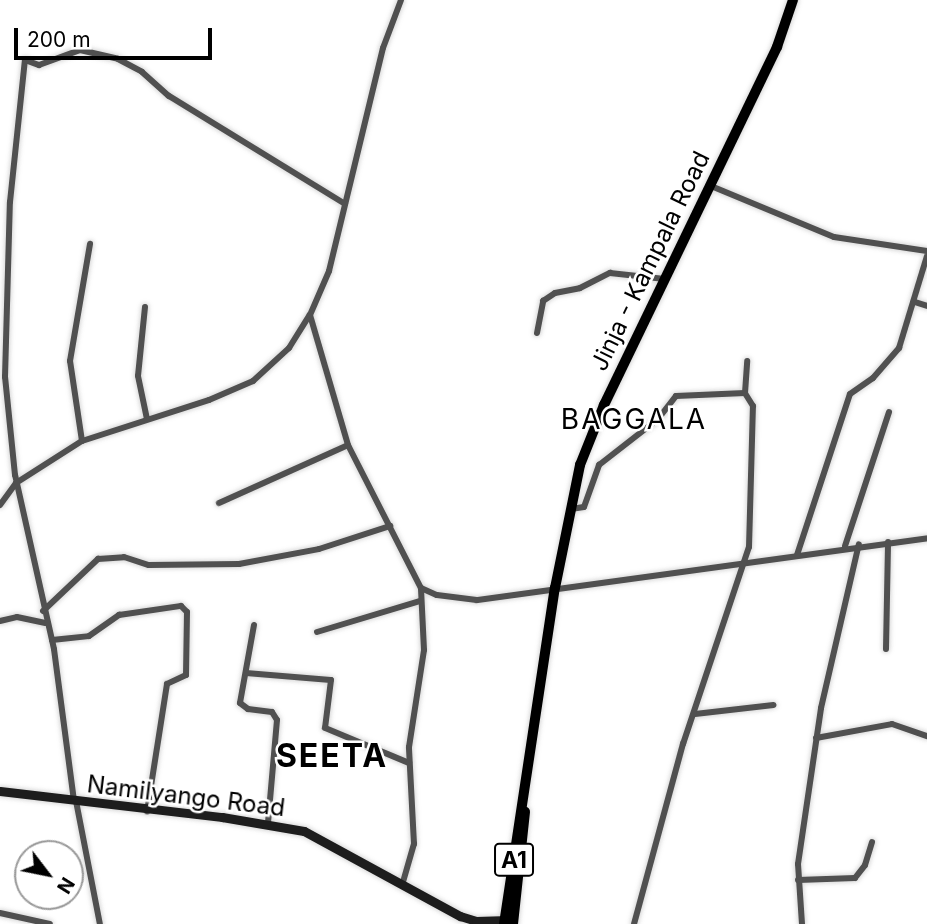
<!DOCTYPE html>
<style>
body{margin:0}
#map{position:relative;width:927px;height:924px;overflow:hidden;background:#fff;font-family:Inter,sans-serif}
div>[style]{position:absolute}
.roads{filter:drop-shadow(0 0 2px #dbdbdb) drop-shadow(0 0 2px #dbdbdb)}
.street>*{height:6px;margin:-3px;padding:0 3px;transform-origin:3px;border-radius:3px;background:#505050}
.secondary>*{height:9px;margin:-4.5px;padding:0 4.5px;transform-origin:4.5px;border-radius:4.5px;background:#1d1d1d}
.highway>*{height:10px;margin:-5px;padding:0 5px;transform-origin:5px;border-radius:5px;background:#000}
span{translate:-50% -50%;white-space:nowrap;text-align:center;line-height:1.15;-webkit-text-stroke:5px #fff;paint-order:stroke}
.shield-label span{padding:2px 5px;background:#fff;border:2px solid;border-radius:5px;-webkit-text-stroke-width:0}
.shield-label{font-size:23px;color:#000;font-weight:700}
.street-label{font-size:24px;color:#000}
.quarter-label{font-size:28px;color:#000;letter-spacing:2px}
.district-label{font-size:32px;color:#000;font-weight:700;letter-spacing:2px}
.north{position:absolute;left:14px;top:840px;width:70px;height:70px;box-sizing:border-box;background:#fff;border:2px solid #999;border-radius:50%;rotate:122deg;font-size:19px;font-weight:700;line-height:28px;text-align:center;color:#000}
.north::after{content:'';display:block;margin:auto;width:24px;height:32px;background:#000;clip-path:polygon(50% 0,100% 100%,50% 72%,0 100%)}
.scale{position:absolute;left:14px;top:28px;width:198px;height:32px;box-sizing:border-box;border:4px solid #000;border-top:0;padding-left:9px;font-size:21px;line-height:24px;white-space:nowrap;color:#000;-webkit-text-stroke:5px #fff;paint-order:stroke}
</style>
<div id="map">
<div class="roads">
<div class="street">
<div style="left:711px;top:186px;width:133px;rotate:22.5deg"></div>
<div style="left:834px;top:237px;width:94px;rotate:8.6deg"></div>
<div style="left:915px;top:302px;width:13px;rotate:18deg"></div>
<div style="left:145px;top:307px;width:69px;rotate:95.8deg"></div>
<div style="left:138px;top:376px;width:44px;rotate:78.2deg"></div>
<div style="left:310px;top:315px;width:135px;rotate:73.7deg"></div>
<div style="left:348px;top:445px;width:161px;rotate:63deg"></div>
<div style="left:421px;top:588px;width:17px;rotate:24deg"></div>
<div style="left:437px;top:595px;width:40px;rotate:7.1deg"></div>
<div style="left:477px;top:600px;width:454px;rotate:-7.8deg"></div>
<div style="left:537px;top:333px;width:33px;rotate:-79deg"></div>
<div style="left:543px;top:301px;width:14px;rotate:-34deg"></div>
<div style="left:555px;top:293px;width:25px;rotate:-11deg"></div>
<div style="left:580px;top:288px;width:34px;rotate:-27deg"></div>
<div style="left:610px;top:273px;width:55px;rotate:6.2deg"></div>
<div style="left:82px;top:441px;width:81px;rotate:-98.5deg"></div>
<div style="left:70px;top:361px;width:119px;rotate:-80.3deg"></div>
<div style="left:219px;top:503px;width:141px;rotate:-24.2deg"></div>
<div style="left:0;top:505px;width:27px;rotate:-54deg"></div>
<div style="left:16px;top:483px;width:78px;rotate:-32.5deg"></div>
<div style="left:82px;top:441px;width:133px;rotate:-17.9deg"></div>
<div style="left:209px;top:400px;width:48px;rotate:-23.4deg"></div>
<div style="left:253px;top:381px;width:49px;rotate:-42.5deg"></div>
<div style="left:289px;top:348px;width:39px;rotate:-58deg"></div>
<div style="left:310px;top:315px;width:48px;rotate:-66.6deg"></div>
<div style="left:329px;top:271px;width:229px;rotate:-76.4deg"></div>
<div style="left:383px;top:48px;width:51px;rotate:-69.4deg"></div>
<div style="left:571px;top:509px;width:13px;rotate:-9deg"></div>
<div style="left:584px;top:507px;width:45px;rotate:-70.3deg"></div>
<div style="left:599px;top:465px;width:75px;rotate:-37.9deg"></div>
<div style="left:658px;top:419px;width:29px;rotate:-52deg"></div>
<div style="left:676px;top:396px;width:69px;rotate:-2.5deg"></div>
<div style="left:845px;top:546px;width:141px;rotate:-71.8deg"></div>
<div style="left:797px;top:555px;width:169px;rotate:-71.8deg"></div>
<div style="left:850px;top:394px;width:28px;rotate:-35deg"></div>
<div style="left:873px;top:378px;width:40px;rotate:-49deg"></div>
<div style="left:899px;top:348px;width:96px;rotate:-73.1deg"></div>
<div style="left:43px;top:611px;width:76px;rotate:-43.4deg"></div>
<div style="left:98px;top:559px;width:26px;rotate:-4deg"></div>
<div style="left:124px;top:557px;width:26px;rotate:18deg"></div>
<div style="left:149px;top:565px;width:90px;rotate:-0.6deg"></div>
<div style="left:239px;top:564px;width:81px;rotate:-10.6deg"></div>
<div style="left:319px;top:549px;width:75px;rotate:-17.9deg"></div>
<div style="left:0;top:621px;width:17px;rotate:-13deg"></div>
<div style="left:17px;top:617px;width:29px;rotate:12deg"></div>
<div style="left:254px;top:625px;width:79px;rotate:100.2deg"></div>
<div style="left:240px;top:703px;width:10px;rotate:37deg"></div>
<div style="left:248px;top:709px;width:24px;rotate:7deg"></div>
<div style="left:272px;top:712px;width:9px;rotate:58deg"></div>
<div style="left:277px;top:720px;width:103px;rotate:95deg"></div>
<div style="left:317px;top:632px;width:108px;rotate:-16.8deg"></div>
<div style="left:52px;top:640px;width:37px;rotate:-6deg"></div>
<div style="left:89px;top:636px;width:37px;rotate:-35deg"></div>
<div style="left:119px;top:615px;width:63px;rotate:-8.3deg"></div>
<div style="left:181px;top:606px;width:8px;rotate:45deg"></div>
<div style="left:187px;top:612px;width:63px;rotate:90.9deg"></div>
<div style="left:186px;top:675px;width:21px;rotate:155deg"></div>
<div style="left:167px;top:684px;width:129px;rotate:98.9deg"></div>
<div style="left:886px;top:649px;width:107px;rotate:-88.9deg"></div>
<div style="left:246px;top:673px;width:85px;rotate:4.7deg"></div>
<div style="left:331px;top:680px;width:48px;rotate:97.1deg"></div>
<div style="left:325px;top:728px;width:91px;rotate:22.6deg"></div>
<div style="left:695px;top:714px;width:79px;rotate:-6.6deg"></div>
<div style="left:816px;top:738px;width:77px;rotate:-10.4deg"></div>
<div style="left:892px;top:724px;width:37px;rotate:19deg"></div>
<div style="left:74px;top:801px;width:153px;rotate:-97.5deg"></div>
<div style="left:54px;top:649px;width:178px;rotate:-102.6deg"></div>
<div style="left:15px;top:475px;width:99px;rotate:-95.8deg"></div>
<div style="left:5px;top:377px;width:175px;rotate:-88.4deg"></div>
<div style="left:10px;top:202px;width:143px;rotate:-84deg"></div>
<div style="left:25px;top:60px;width:15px;rotate:20deg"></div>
<div style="left:39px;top:65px;width:44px;rotate:-20.1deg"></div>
<div style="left:80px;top:50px;width:39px;rotate:13deg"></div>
<div style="left:118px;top:59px;width:27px;rotate:28deg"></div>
<div style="left:142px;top:72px;width:36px;rotate:42deg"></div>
<div style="left:169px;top:96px;width:206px;rotate:31.5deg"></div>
<div style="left:76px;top:801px;width:125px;rotate:79deg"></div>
<div style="left:798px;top:880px;width:57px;rotate:-2deg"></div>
<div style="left:855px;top:878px;width:16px;rotate:-52deg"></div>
<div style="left:865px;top:865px;width:24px;rotate:-73deg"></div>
<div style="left:403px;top:882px;width:40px;rotate:-74deg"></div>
<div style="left:414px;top:844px;width:97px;rotate:-93deg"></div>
<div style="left:409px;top:747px;width:98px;rotate:-81.2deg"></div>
<div style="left:424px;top:650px;width:62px;rotate:-92.8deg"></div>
<div style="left:0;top:913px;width:51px;rotate:12.4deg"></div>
<div style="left:634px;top:924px;width:187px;rotate:-74.8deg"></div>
<div style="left:683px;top:744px;width:208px;rotate:-71.5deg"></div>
<div style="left:749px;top:547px;width:141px;rotate:-88.4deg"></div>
<div style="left:753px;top:406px;width:15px;rotate:-122deg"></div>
<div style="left:745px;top:393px;width:32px;rotate:-86deg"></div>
<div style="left:802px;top:924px;width:60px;rotate:-93.8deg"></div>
<div style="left:798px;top:864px;width:158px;rotate:-81.6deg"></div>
<div style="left:821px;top:708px;width:168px;rotate:-77deg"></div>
</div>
<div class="secondary">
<div style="left:0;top:791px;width:224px;rotate:6.7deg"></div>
<div style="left:222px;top:817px;width:83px;rotate:9.7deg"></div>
<div style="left:304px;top:831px;width:178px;rotate:28.6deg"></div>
<div style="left:460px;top:916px;width:17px;rotate:17deg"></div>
<div style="left:476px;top:921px;width:32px;rotate:-2deg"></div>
</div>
<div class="highway">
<div style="left:504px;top:924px;width:340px;rotate:-81.4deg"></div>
<div style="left:555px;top:588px;width:126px;rotate:-78.5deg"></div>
<div style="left:580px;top:465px;width:65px;rotate:-68.2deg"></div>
<div style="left:604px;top:405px;width:398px;rotate:-64.2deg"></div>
<div style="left:777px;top:47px;width:50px;rotate:-71.2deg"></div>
<div style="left:513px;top:924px;width:113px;rotate:-83.9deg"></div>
</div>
</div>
<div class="shield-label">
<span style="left:514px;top:860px">A1</span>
</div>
<div class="street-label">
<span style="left:650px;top:261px;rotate:-64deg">Jinja - Kampala Road</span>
<span style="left:186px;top:796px;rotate:7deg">Namilyango Road</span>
</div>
<div class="quarter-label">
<span style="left:634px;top:419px">BAGGALA</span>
</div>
<div class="district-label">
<span style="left:332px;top:756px">SEETA</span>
</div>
<div class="north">N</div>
<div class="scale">200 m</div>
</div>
